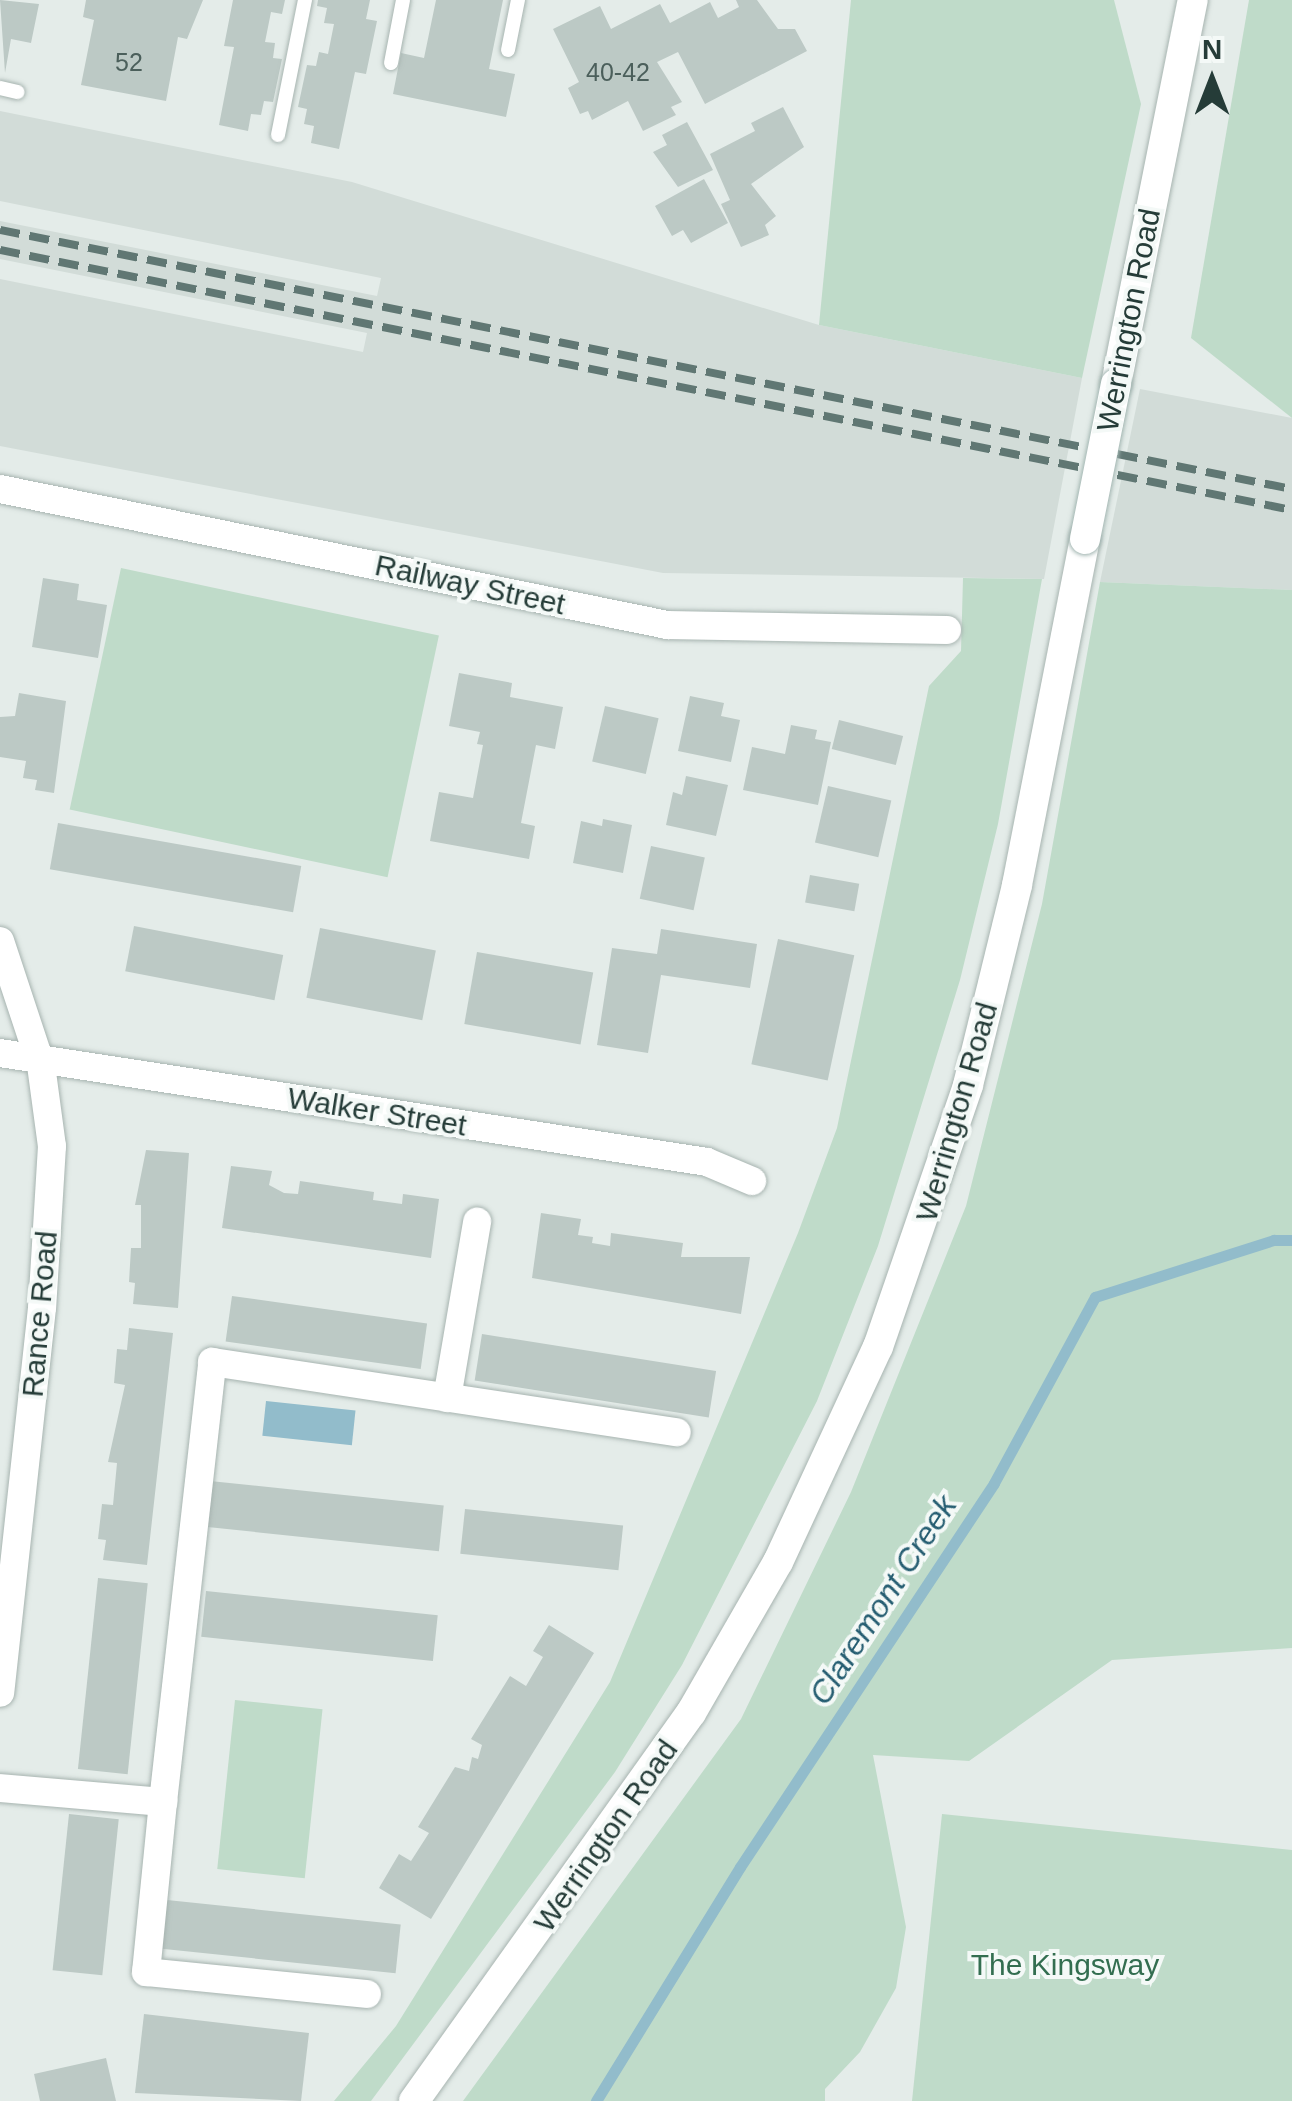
<!DOCTYPE html>
<style>
body{margin:0}
#map{position:relative;width:1292px;height:2101px;overflow:hidden;background:#e4ece9;font-family:Arial,sans-serif}
div>[style]{position:absolute}
.built>*{inset:0;background:#d2dcd8}
.green>*{inset:0;background:#bfdbc9;transform-origin:0 0}
.water>*{inset:0;background:#92bccb;transform-origin:0 0}
.stream>*{height:11px;margin:-5.5px;padding:0 5.5px;transform-origin:5.5px;border-radius:5.5px;background:#92bccb}
.building>*{inset:0;background:#bcc9c5;transform-origin:0 0}
.roads{filter:drop-shadow(0 0 2px #a7b4b0) drop-shadow(0 0 2px #a7b4b0)}
.service>*{height:14px;margin:-7px;padding:0 7px;transform-origin:7px;border-radius:7px;background:#fff}
.minor>*{height:28px;margin:-14px;padding:0 14px;transform-origin:14px;border-radius:14px;background:#fff}
.secondary>*{height:30px;margin:-15px;padding:0 15px;transform-origin:15px;border-radius:15px;background:#fff}
.rail>*{height:8px;margin-top:-4px;transform-origin:0;background:repeating-linear-gradient(90deg,#607773 0 20px,transparent 0 30px)}
.bridges{filter:drop-shadow(0 0 2px #a3b6b2) drop-shadow(0 0 2px #a3b6b2)}
.secondary-bridge>*{height:30px;margin:-15px;padding:0 15px;transform-origin:15px;border-radius:15px;background:#fff}
span{translate:-50% -50%;white-space:nowrap;text-align:center;line-height:1.15;-webkit-text-stroke:8px #f4f9f7;paint-order:stroke}
.number-label{font-size:25px;color:#4b5f5b}
.number-label span{-webkit-text-stroke-width:0}
.street-label{font-size:30px;color:#253c38}
.park-label{font-size:30px;color:#336e50}
.water-label{font-size:32px;color:#255d71;font-style:italic}
.north{position:absolute;left:1162px;top:30px;width:100px;height:100px;-webkit-text-stroke:8px #f4f9f7;paint-order:stroke;rotate:0deg;font-size:28px;font-weight:700;line-height:40px;text-align:center;color:#253c38}
.north::after{content:'';display:block;margin:auto;width:35px;height:45px;background:#253c38;clip-path:polygon(50% 0,100% 100%,50% 72%,0 100%)}
</style>
<div id="map">
<div class="built">
<div style="clip-path:polygon(0 111px,352px 182px,819px 325px,1082px 378px,1044px 579px,663px 573px,0 446px,0 279px,363px 352px,367px 333px,0 259px,0 221px,377px 296px,381px 278px,0 201px)"></div>
<div style="clip-path:polygon(1140px 389px,1292px 418px,1292px 590px,1100px 582px)"></div>
</div>
<div class="green">
<div style="clip-path:polygon(851px 0,1114px 0,1141px 104px,1082px 378px,819px 325px)"></div>
<div style="clip-path:polygon(1249px 0,1292px 0,1292px 418px,1191px 338px)"></div>
<div style="left:121px;top:568px;width:325px;height:247px;rotate:12deg"></div>
<div style="clip-path:polygon(963px 578px,1042px 579px,998px 824px,960px 980px,878px 1246px,817px 1401px,682px 1665px,615px 1772px,371px 2101px,334px 2101px,396px 2026px,610px 1682px,798px 1233px,837px 1128px,929px 686px,961px 651px)"></div>
<div style="clip-path:polygon(1100px 582px,1292px 590px,1292px 1648px,1112px 1660px,969px 1761px,873px 1755px,906px 1927px,896px 1988px,860px 2052px,825px 2089px,825px 2101px,463px 2101px,741px 1719px,851px 1492px,966px 1206px,1042px 904px)"></div>
<div style="left:235px;top:1700px;width:88px;height:170px;rotate:6deg"></div>
<div style="clip-path:polygon(942px 1814px,1292px 1850px,1292px 2101px,912px 2101px)"></div>
</div>
<div class="water">
<div style="left:266px;top:1401px;width:90px;height:35px;rotate:6deg"></div>
</div>
<div class="stream">
<div style="left:596px;top:2101px;width:275px;rotate:-58.4deg"></div>
<div style="left:740px;top:1867px;width:460px;rotate:-56.5deg"></div>
<div style="left:994px;top:1483px;width:212px;rotate:-61.5deg"></div>
<div style="left:1095px;top:1297px;width:188px;rotate:-17.7deg"></div>
<div style="left:1274px;top:1240px;width:18px"></div>
</div>
<div class="building">
<div style="clip-path:polygon(0 0,39px 4px,31px 43px,11px 39px,5px 73px)"></div>
<div style="clip-path:polygon(86px 0,203px 0,187px 39px,178px 37px,166px 101px,81px 85px,94px 20px,83px 17px)"></div>
<div style="clip-path:polygon(233px 0,285px 0,282px 14px,271px 12px,265px 42px,275px 43px,273px 58px,282px 59px,273px 102px,264px 101px,261px 115px,251px 114px,248px 131px,219px 125px,234px 47px,224px 46px)"></div>
<div style="clip-path:polygon(318px 0,370px 0,366px 19px,377px 21px,366px 74px,355px 72px,339px 149px,311px 143px,314px 126px,304px 124px,307px 109px,298px 107px,307px 65px,316px 66px,319px 52px,328px 54px,334px 24px,324px 23px,327px 8px,317px 6px)"></div>
<div style="clip-path:polygon(436px 0,503px 0,489px 69px,515px 74px,506px 117px,393px 94px,401px 53px,424px 58px)"></div>
<div style="clip-path:polygon(736px 0,757px 0,778px 29px,795px 29px,807px 51px,705px 104px,678px 52px,657px 62px,682px 102px,671px 107px,676px 115px,643px 131px,628px 101px,592px 120px,588px 111px,580px 114px,568px 88px,579px 82px,553px 29px,600px 6px,611px 29px,660px 4px,670px 23px,710px 2px,718px 18px,739px 7px)"></div>
<div style="clip-path:polygon(783px 107px,804px 147px,751px 184px,776px 216px,765px 225px,769px 235px,741px 247px,721px 204px,730px 200px,710px 154px,755px 131px,751px 123px)"></div>
<div style="clip-path:polygon(687px 122px,713px 170px,678px 187px,653px 152px,667px 145px,662px 135px)"></div>
<div style="clip-path:polygon(704px 179px,728px 223px,691px 243px,683px 230px,672px 236px,655px 206px)"></div>
<div style="clip-path:polygon(43px 578px,79px 584px,77px 600px,107px 605px,98px 658px,32px 647px)"></div>
<div style="clip-path:polygon(459px 673px,512px 683px,510px 697px,563px 707px,555px 749px,536px 745px,521px 823px,535px 826px,529px 859px,430px 841px,439px 792px,473px 798px,483px 745px,477px 744px,480px 732px,449px 726px)"></div>
<div style="clip-path:polygon(19px 693px,66px 701px,54px 793px,35px 790px,37px 780px,23px 778px,26px 761px,0 757px,0 717px,15px 716px)"></div>
<div style="clip-path:polygon(690px 696px,724px 703px,721px 716px,740px 720px,731px 762px,678px 751px)"></div>
<div style="left:605px;top:706px;width:55px;height:57px;rotate:13deg"></div>
<div style="left:839px;top:720px;width:66px;height:30px;rotate:14deg"></div>
<div style="clip-path:polygon(791px 725px,817px 730px,815px 739px,831px 742px,818px 805px,743px 790px,752px 747px,785px 754px)"></div>
<div style="clip-path:polygon(686px 776px,728px 785px,716px 836px,666px 825px,673px 792px,682px 795px)"></div>
<div style="left:828px;top:786px;width:65px;height:58px;rotate:13deg"></div>
<div style="clip-path:polygon(603px 819px,632px 825px,623px 873px,573px 863px,581px 821px,602px 826px)"></div>
<div style="left:58px;top:823px;width:247px;height:47px;rotate:10deg"></div>
<div style="left:651px;top:846px;width:55px;height:54px;rotate:12deg"></div>
<div style="left:810px;top:875px;width:50px;height:28px;rotate:10deg"></div>
<div style="left:134px;top:926px;width:152px;height:46px;rotate:11deg"></div>
<div style="left:320px;top:928px;width:118px;height:71px;rotate:11deg"></div>
<div style="clip-path:polygon(661px 929px,757px 944px,750px 988px,661px 975px,648px 1053px,597px 1045px,612px 948px,657px 954px)"></div>
<div style="left:778px;top:939px;width:78px;height:128px;rotate:12deg"></div>
<div style="left:477px;top:952px;width:118px;height:73px;rotate:10deg"></div>
<div style="clip-path:polygon(146px 1150px,189px 1153px,178px 1308px,133px 1304px,135px 1283px,129px 1282px,131px 1248px,141px 1248px,141px 1205px,135px 1205px)"></div>
<div style="clip-path:polygon(231px 1166px,272px 1171px,269px 1185px,284px 1193px,298px 1194px,300px 1181px,374px 1192px,373px 1200px,402px 1204px,403px 1194px,439px 1199px,431px 1258px,222px 1228px)"></div>
<div style="clip-path:polygon(541px 1213px,581px 1219px,578px 1235px,593px 1237px,592px 1243px,610px 1246px,611px 1233px,683px 1243px,681px 1257px,750px 1257px,741px 1314px,532px 1278px)"></div>
<div style="left:232px;top:1296px;width:197px;height:46px;rotate:8deg"></div>
<div style="clip-path:polygon(129px 1328px,173px 1333px,147px 1565px,103px 1560px,106px 1540px,98px 1539px,102px 1504px,113px 1505px,117px 1463px,108px 1462px,125px 1385px,114px 1383px,117px 1349px,127px 1350px)"></div>
<div style="left:482px;top:1334px;width:237px;height:47px;rotate:9deg"></div>
<div style="left:210px;top:1481px;width:235px;height:46px;rotate:6deg"></div>
<div style="left:465px;top:1509px;width:159px;height:45px;rotate:6deg"></div>
<div style="left:98px;top:1578px;width:50px;height:192px;rotate:6deg"></div>
<div style="left:206px;top:1591px;width:233px;height:46px;rotate:6deg"></div>
<div style="clip-path:polygon(549px 1625px,594px 1653px,431px 1919px,379px 1888px,399px 1854px,411px 1861px,429px 1833px,418px 1827px,455px 1767px,469px 1771px,472px 1757px,478px 1759px,482px 1745px,471px 1739px,510px 1676px,526px 1686px,543px 1657px,533px 1651px)"></div>
<div style="left:69px;top:1814px;width:50px;height:157px;rotate:6deg"></div>
<div style="left:167px;top:1900px;width:235px;height:49px;rotate:6deg"></div>
<div style="clip-path:polygon(144px 2014px,309px 2033px,301px 2101px,135px 2093px)"></div>
<div style="clip-path:polygon(106px 2058px,116px 2101px,40px 2101px,34px 2074px)"></div>
</div>
<div class="roads">
<div class="service">
<div style="left:508px;top:50px;width:51px;rotate:-78.7deg"></div>
<div style="left:391px;top:63px;width:64px;rotate:-79.2deg"></div>
<div style="left:0;top:88px;width:18px;rotate:13deg"></div>
<div style="left:278px;top:135px;width:138px;rotate:-78.7deg"></div>
</div>
<div class="minor">
<div style="left:0;top:489px;width:681px;rotate:11.52deg"></div>
<div style="left:667px;top:625px;width:280px;rotate:1deg"></div>
<div style="left:0;top:941px;width:131px;rotate:71.7deg"></div>
<div style="left:41px;top:1065px;width:82px;rotate:82.3deg"></div>
<div style="left:52px;top:1146px;width:162px;rotate:93.5deg"></div>
<div style="left:42px;top:1308px;width:387px;rotate:96.2deg"></div>
<div style="left:0;top:1053px;width:715px;rotate:8.76deg"></div>
<div style="left:707px;top:1162px;width:49px;rotate:22.9deg"></div>
<div style="left:447px;top:1398px;width:179px;rotate:-80.3deg"></div>
<div style="left:0;top:1788px;width:164px;rotate:4.9deg"></div>
<div style="left:163px;top:1802px;width:443px;rotate:-83.6deg"></div>
<div style="left:212px;top:1362px;width:470px;rotate:8.6deg"></div>
<div style="left:163px;top:1802px;width:171px;rotate:95.7deg"></div>
<div style="left:146px;top:1972px;width:222px;rotate:5.7deg"></div>
</div>
<div class="secondary">
<div style="left:1116px;top:384px;width:392px;rotate:-78.7deg"></div>
<div style="left:414px;top:2101px;width:477px;rotate:-54.5deg"></div>
<div style="left:691px;top:1713px;width:174px;rotate:-60.1deg"></div>
<div style="left:778px;top:1562px;width:237px;rotate:-65.1deg"></div>
<div style="left:878px;top:1347px;width:277px;rotate:-71deg"></div>
<div style="left:968px;top:1085px;width:206px;rotate:-76.2deg"></div>
<div style="left:1017px;top:885px;width:353px;rotate:-78.9deg"></div>
</div>
</div>
<div class="rail">
<div style="left:0;top:230px;width:1318px;rotate:11.34deg"></div>
<div style="left:0;top:250px;width:1318px;rotate:11.38deg"></div>
</div>
<div class="bridges">
<div class="secondary-bridge">
<div style="left:1085px;top:539px;width:158px;rotate:-78.7deg"></div>
</div>
</div>
<div class="number-label">
<span style="left:129px;top:62px">52</span>
<span style="left:618px;top:72px">40-42</span>
</div>
<div class="street-label">
<span style="left:1129px;top:320px;rotate:-79deg">Werrington Road</span>
<span style="left:470px;top:585px;rotate:12deg">Railway Street</span>
<span style="left:377px;top:1112px;rotate:9deg">Walker Street</span>
<span style="left:957px;top:1112px;rotate:-74deg">Werrington Road</span>
<span style="left:40px;top:1314px;rotate:-85deg">Rance Road</span>
<span style="left:606px;top:1836px;rotate:-55deg">Werrington Road</span>
</div>
<div class="park-label">
<span style="left:1065px;top:1965px">The Kingsway</span>
</div>
<div class="water-label">
<span style="left:883px;top:1600px;rotate:-57deg">Claremont Creek</span>
</div>
<div class="north">N</div>
</div>
